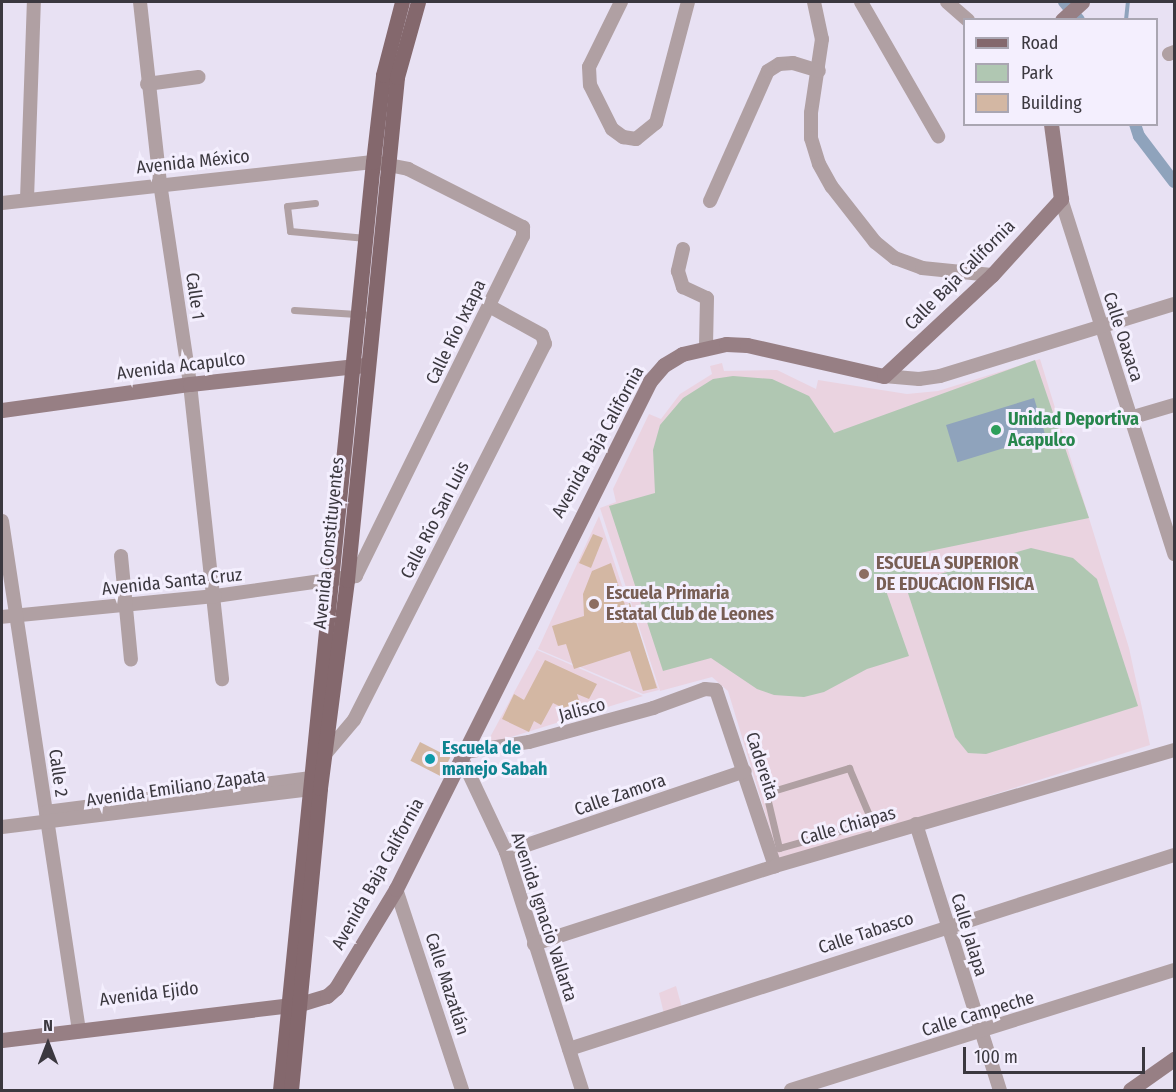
<!DOCTYPE html>
<meta charset="utf-8">
<style>
body{margin:0}
#map{position:relative;width:1176px;height:1092px;overflow:hidden;background:#e8e1f3;font-family:"Fira Sans Condensed",sans-serif}
div>[style]{position:absolute}
.education>*{inset:0;background:#ead3e0}
.green>*{inset:0;background:#b0c7b2}
.water>*{inset:0;background:#8fa3bc;transform-origin:0 0}
.stream>*{height:4px;margin:-2px;padding:0 2px;transform-origin:2px;border-radius:2px;background:#8fa3bc}
.canal>*{height:12px;margin:-6px;padding:0 6px;transform-origin:6px;border-radius:6px;background:#8fa3bc}
.building>*{inset:0;background:#d3b7a3;transform-origin:0 0}
.lane>*{height:7px;margin:-3.5px;padding:0 3.5px;transform-origin:3.5px;border-radius:3.5px;background:#b0a0a3}
.street>*{height:14px;margin:-7px;padding:0 7px;transform-origin:7px;border-radius:7px;background:#b0a0a3}
.secondary>*{height:15px;margin:-7.5px;padding:0 7.5px;transform-origin:7.5px;border-radius:7.5px;background:#977f84}
.primary>*{height:15px;margin:-7.5px;padding:0 7.5px;transform-origin:7.5px;border-radius:7.5px;background:#84686d}
.dots>*{width:16px;height:16px;translate:-50% -50%;box-sizing:border-box;border:3px solid #f4effe;border-radius:50%}
span{translate:-50% -50%;white-space:nowrap;text-align:center;line-height:1.15;-webkit-text-stroke:6px #f4effe;paint-order:stroke}
.street-label{font-size:18px;color:#3b383f}
.leisure-label{font-size:18px;color:#27864d;font-weight:700}
.left{translate:0 -50%;text-align:left}
.education-label{font-size:18px;color:#785e54;font-weight:700}
.culture-label{font-size:18px;color:#0d838f;font-weight:700}
.frame{position:absolute;inset:0;border:3px solid #3b383f;pointer-events:none}
.legend{position:absolute;left:963px;top:18px;width:195px;height:108px;box-sizing:border-box;background:#f4effe;border:2px solid #aaa6b2;margin:0;padding:8px 10px;list-style:none;font-size:18px;color:#3b383f}
.legend li{display:flex;align-items:center;gap:12px;height:30px}
.legend b{width:30px;border:2px solid #aaa6b2}
.north{position:absolute;left:18px;top:1014px;width:60px;height:60px;-webkit-text-stroke:4px #f4effe;paint-order:stroke;rotate:0deg;font-size:16px;font-weight:700;line-height:24px;text-align:center;color:#3b383f}
.north::after{content:'';display:block;margin:auto;width:21px;height:27px;background:#3b383f;clip-path:polygon(50% 0,100% 100%,50% 72%,0 100%)}
.scale{position:absolute;left:963px;top:1047px;width:182px;height:27px;box-sizing:border-box;border:3px solid #3b383f;border-top:0;padding-left:8px;font-size:18px;line-height:21px;white-space:nowrap;color:#3b383f;-webkit-text-stroke:4px #f4effe;paint-order:stroke}
</style>
<div id="map">
<div class="education">
<div style="clip-path:polygon(1040px 359px,1129px 648px,1150px 745px,780px 862px,728px 691px,712px 677px,660px 691px,600px 508px,616px 502px,613px 489px,649px 414px,661px 419px,680px 394px,712px 374px,710px 366px,722px 363px,724px 371px,777px 370px,816px 389px,818px 380px,907px 394px,938px 391px)"></div>
<div style="clip-path:polygon(599px 516px,637px 631px,659px 690px,643px 694px,538px 649px)"></div>
<div style="clip-path:polygon(537px 650px,643px 696px,489px 744px,488px 741px)"></div>
<div style="clip-path:polygon(676px 986px,682px 1008px,664px 1014px,659px 993px)"></div>
</div>
<div class="green">
<div style="clip-path:polygon(1035px 360px,1089px 518px,915px 554px,920px 573px,884px 585px,909px 656px,867px 669px,824px 692px,804px 697px,774px 695px,757px 689px,711px 658px,663px 671px,609px 506px,655px 493px,653px 450px,660px 425px,683px 398px,713px 379px,733px 376px,772px 379px,809px 396px,834px 433px)"></div>
<div style="clip-path:polygon(1031px 548px,1073px 558px,1097px 579px,1138px 706px,986px 754px,968px 753px,955px 737px,905px 584px)"></div>
</div>
<div class="water">
<div style="left:1034px;top:398px;width:39px;height:92px;rotate:73deg"></div>
</div>
<div class="stream">
<div style="left:1126px;top:20px;width:18px;rotate:-84deg"></div>
</div>
<div class="canal">
<div style="left:1064px;top:2px;width:23px;rotate:50deg"></div>
<div style="left:1135px;top:124px;width:13px;rotate:72deg"></div>
<div style="left:1139px;top:136px;width:58px;rotate:52.7deg"></div>
</div>
<div class="building">
<div style="clip-path:polygon(593px 534px,603px 538px,591px 568px,579px 563px)"></div>
<div style="clip-path:polygon(611px 563px,625px 605px,630px 603px,657px 688px,643px 691px,630px 651px,574px 669px,566px 644px,558px 646px,552px 626px,584px 616px,583px 594px,592px 571px)"></div>
<div style="clip-path:polygon(545px 660px,597px 684px,589px 699px,577px 694px,584px 716px,572px 720px,569px 711px,553px 703px,541px 725px,534px 721px,529px 732px,502px 719px,514px 694px,524px 700px)"></div>
<div style="left:420px;top:742px;width:34px;height:21px;rotate:27deg"></div>
</div>
<div class="lane">
<div style="left:315px;top:203px;width:28px;rotate:174deg"></div>
<div style="left:287px;top:206px;width:25px;rotate:83deg"></div>
<div style="left:290px;top:231px;width:76px;rotate:5.3deg"></div>
<div style="left:294px;top:310px;width:78px;rotate:3.7deg"></div>
<div style="left:849px;top:768px;width:59px;rotate:66.9deg"></div>
<div style="left:872px;top:822px;width:97px;rotate:164.4deg"></div>
<div style="left:779px;top:848px;width:57px;rotate:-103.3deg"></div>
<div style="left:766px;top:793px;width:87px;rotate:-16.8deg"></div>
</div>
<div class="street">
<div style="left:140px;top:2px;width:182px;rotate:83.7deg"></div>
<div style="left:160px;top:183px;width:203px;rotate:81.5deg"></div>
<div style="left:190px;top:384px;width:297px;rotate:83.8deg"></div>
<div style="left:621px;top:2px;width:72px;rotate:116.2deg"></div>
<div style="left:589px;top:67px;width:18px;rotate:87deg"></div>
<div style="left:590px;top:85px;width:49px;rotate:63.4deg"></div>
<div style="left:612px;top:129px;width:14px;rotate:36deg"></div>
<div style="left:623px;top:137px;width:13px;rotate:9deg"></div>
<div style="left:636px;top:139px;width:26px;rotate:-39deg"></div>
<div style="left:656px;top:123px;width:125px;rotate:-75.2deg"></div>
<div style="left:814px;top:2px;width:38px;rotate:78deg"></div>
<div style="left:822px;top:39px;width:75px;rotate:98.5deg"></div>
<div style="left:811px;top:113px;width:25px;rotate:90deg"></div>
<div style="left:811px;top:138px;width:27px;rotate:73deg"></div>
<div style="left:819px;top:164px;width:26px;rotate:61deg"></div>
<div style="left:832px;top:187px;width:70px;rotate:52deg"></div>
<div style="left:875px;top:242px;width:26px;rotate:39deg"></div>
<div style="left:895px;top:258px;width:29px;rotate:20deg"></div>
<div style="left:922px;top:268px;width:70px;rotate:5.7deg"></div>
<div style="left:861px;top:2px;width:155px;rotate:60.1deg"></div>
<div style="left:947px;top:2px;width:28px;rotate:41deg"></div>
<div style="left:1169px;top:54px;width:5px;rotate:-22deg"></div>
<div style="left:147px;top:84px;width:52px;rotate:-7.7deg"></div>
<div style="left:27px;top:199px;width:197px;rotate:-88deg"></div>
<div style="left:1061px;top:199px;width:373px;rotate:72.3deg"></div>
<div style="left:710px;top:201px;width:142px;rotate:-66deg"></div>
<div style="left:768px;top:71px;width:13px;rotate:-32deg"></div>
<div style="left:779px;top:64px;width:14px;rotate:-4deg"></div>
<div style="left:793px;top:63px;width:27px;rotate:17deg"></div>
<div style="left:2px;top:203px;width:373px;rotate:-6.3deg"></div>
<div style="left:373px;top:162px;width:36px;rotate:11deg"></div>
<div style="left:408px;top:169px;width:129px;rotate:26.8deg"></div>
<div style="left:523px;top:227px;width:9px;rotate:90deg"></div>
<div style="left:523px;top:236px;width:379px;rotate:116.2deg"></div>
<div style="left:356px;top:576px;width:142px;rotate:171.9deg"></div>
<div style="left:215px;top:596px;width:214px;rotate:174.4deg"></div>
<div style="left:683px;top:249px;width:23px;rotate:103deg"></div>
<div style="left:678px;top:271px;width:17px;rotate:73deg"></div>
<div style="left:683px;top:287px;width:26px;rotate:25deg"></div>
<div style="left:707px;top:298px;width:48px;rotate:91.2deg"></div>
<div style="left:884px;top:376px;width:35px;rotate:5deg"></div>
<div style="left:919px;top:379px;width:21px;rotate:-8deg"></div>
<div style="left:940px;top:376px;width:245px;rotate:-17.1deg"></div>
<div style="left:1130px;top:418px;width:46px;rotate:-16.5deg"></div>
<div style="left:2px;top:521px;width:516px;rotate:81.41deg"></div>
<div style="left:121px;top:556px;width:104px;rotate:84.5deg"></div>
<div style="left:465px;top:752px;width:65px;rotate:-8.9deg"></div>
<div style="left:529px;top:742px;width:129px;rotate:-15.3deg"></div>
<div style="left:653px;top:708px;width:55px;rotate:-20.1deg"></div>
<div style="left:705px;top:689px;width:11px;rotate:5deg"></div>
<div style="left:716px;top:690px;width:186px;rotate:71.5deg"></div>
<div style="left:321px;top:759px;width:51px;rotate:-49.8deg"></div>
<div style="left:354px;top:720px;width:422px;rotate:-63.1deg"></div>
<div style="left:545px;top:344px;width:9px;rotate:-108deg"></div>
<div style="left:542px;top:335px;width:60px;rotate:-151.3deg"></div>
<div style="left:462px;top:759px;width:103px;rotate:64.7deg"></div>
<div style="left:506px;top:852px;width:250px;rotate:72.3deg"></div>
<div style="left:46px;top:812px;width:277px;rotate:-7.3deg"></div>
<div style="left:916px;top:824px;width:279px;rotate:72.5deg"></div>
<div style="left:2px;top:827px;width:320px;rotate:-7deg"></div>
<div style="left:506px;top:852px;width:252px;rotate:-18.7deg"></div>
<div style="left:396px;top:889px;width:212px;rotate:71.8deg"></div>
<div style="left:534px;top:944px;width:253px;rotate:-17.9deg"></div>
<div style="left:775px;top:866px;width:416px;rotate:-16.2deg"></div>
<div style="left:569px;top:1049px;width:635px;rotate:-17.78deg"></div>
<div style="left:791px;top:1090px;width:401px;rotate:-17.4deg"></div>
</div>
<div class="secondary">
<div style="left:1062px;top:20px;width:27px;rotate:-42deg"></div>
<div style="left:2px;top:410px;width:190px;rotate:-7.9deg"></div>
<div style="left:190px;top:384px;width:176px;rotate:-6.2deg"></div>
<div style="left:2px;top:1040px;width:300px;rotate:-6.9deg"></div>
<div style="left:300px;top:1004px;width:28px;rotate:-17deg"></div>
<div style="left:327px;top:996px;width:12px;rotate:-42deg"></div>
<div style="left:336px;top:988px;width:116px;rotate:-58.8deg"></div>
<div style="left:396px;top:889px;width:568px;rotate:-63.43deg"></div>
<div style="left:650px;top:381px;width:21px;rotate:-49deg"></div>
<div style="left:664px;top:365px;width:21px;rotate:-31deg"></div>
<div style="left:682px;top:354px;width:45px;rotate:-12.8deg"></div>
<div style="left:726px;top:344px;width:21px;rotate:3deg"></div>
<div style="left:747px;top:345px;width:140px;rotate:12.8deg"></div>
<div style="left:884px;top:376px;width:148px;rotate:-43.1deg"></div>
<div style="left:992px;top:275px;width:103px;rotate:-47.8deg"></div>
<div style="left:1061px;top:199px;width:76px;rotate:-97.6deg"></div>
<div style="left:1130px;top:1090px;width:54px;rotate:-35.2deg"></div>
</div>
<div class="primary">
<div style="left:280px;top:1090px;width:933px;rotate:-84.28deg"></div>
<div style="left:373px;top:162px;width:88px;rotate:-83.4deg"></div>
<div style="left:383px;top:75px;width:75px;rotate:-75.4deg"></div>
<div style="left:291px;top:1090px;width:303px;rotate:-84.5deg"></div>
<div style="left:320px;top:788px;width:210px;rotate:-82.6deg"></div>
<div style="left:347px;top:580px;width:505px;rotate:-84.32deg"></div>
<div style="left:397px;top:77px;width:78px;rotate:-74.4deg"></div>
</div>
<div class="dots">
<div style="left:996px;top:430px;background:#2e9e5b"></div>
<div style="left:864px;top:574px;background:#8d6e63"></div>
<div style="left:594px;top:604px;background:#8d6e63"></div>
<div style="left:430px;top:759px;background:#0f9aa8"></div>
</div>
<div class="street-label">
<span style="left:193px;top:162px;rotate:-6deg">Avenida México</span>
<span style="left:960px;top:275px;rotate:-45deg">Calle Baja California</span>
<span style="left:195px;top:296px;rotate:82deg">Calle 1</span>
<span style="left:456px;top:332px;rotate:-64deg">Calle Río Ixtapa</span>
<span style="left:1123px;top:337px;rotate:72deg">Calle Oaxaca</span>
<span style="left:181px;top:366px;rotate:-7deg">Avenida Acapulco</span>
<span style="left:598px;top:442px;rotate:-61deg">Avenida Baja California</span>
<span style="left:435px;top:520px;rotate:-63deg">Calle Río San Luis</span>
<span style="left:329px;top:543px;rotate:-84deg">Avenida Constituyentes</span>
<span style="left:172px;top:582px;rotate:-6deg">Avenida Santa Cruz</span>
<span style="left:582px;top:710px;rotate:-15deg">Jalisco</span>
<span style="left:762px;top:766px;rotate:72deg">Cadereita</span>
<span style="left:58px;top:773px;rotate:82deg">Calle 2</span>
<span style="left:176px;top:788px;rotate:-8deg">Avenida Emiliano Zapata</span>
<span style="left:620px;top:795px;rotate:-19deg">Calle Zamora</span>
<span style="left:848px;top:826px;rotate:-16deg">Calle Chiapas</span>
<span style="left:378px;top:874px;rotate:-61deg">Avenida Baja California</span>
<span style="left:544px;top:917px;rotate:72deg">Avenida Ignacio Vallarta</span>
<span style="left:866px;top:933px;rotate:-18deg">Calle Tabasco</span>
<span style="left:969px;top:935px;rotate:73deg">Calle Jalapa</span>
<span style="left:447px;top:984px;rotate:72deg">Calle Mazatlán</span>
<span style="left:149px;top:994px;rotate:-7deg">Avenida Ejido</span>
<span style="left:978px;top:1014px;rotate:-17deg">Calle Campeche</span>
</div>
<div class="leisure-label">
<span class="left" style="left:1008px;top:430px">Unidad Deportiva<br>Acapulco</span>
</div>
<div class="education-label">
<span class="left" style="left:876px;top:574px">ESCUELA SUPERIOR<br>DE EDUCACION FISICA</span>
<span class="left" style="left:606px;top:604px">Escuela Primaria<br>Estatal Club de Leones</span>
</div>
<div class="culture-label">
<span class="left" style="left:442px;top:759px">Escuela de<br>manejo Sabah</span>
</div>
<div class="frame"></div>
<ul class="legend">
<li><b style="height:8px;background:#84686d"></b>Road</li>
<li><b style="height:16px;background:#b0c7b2"></b>Park</li>
<li><b style="height:16px;background:#d3b7a3"></b>Building</li>
</ul>
<div class="north">N</div>
<div class="scale">100 m</div>
</div>
